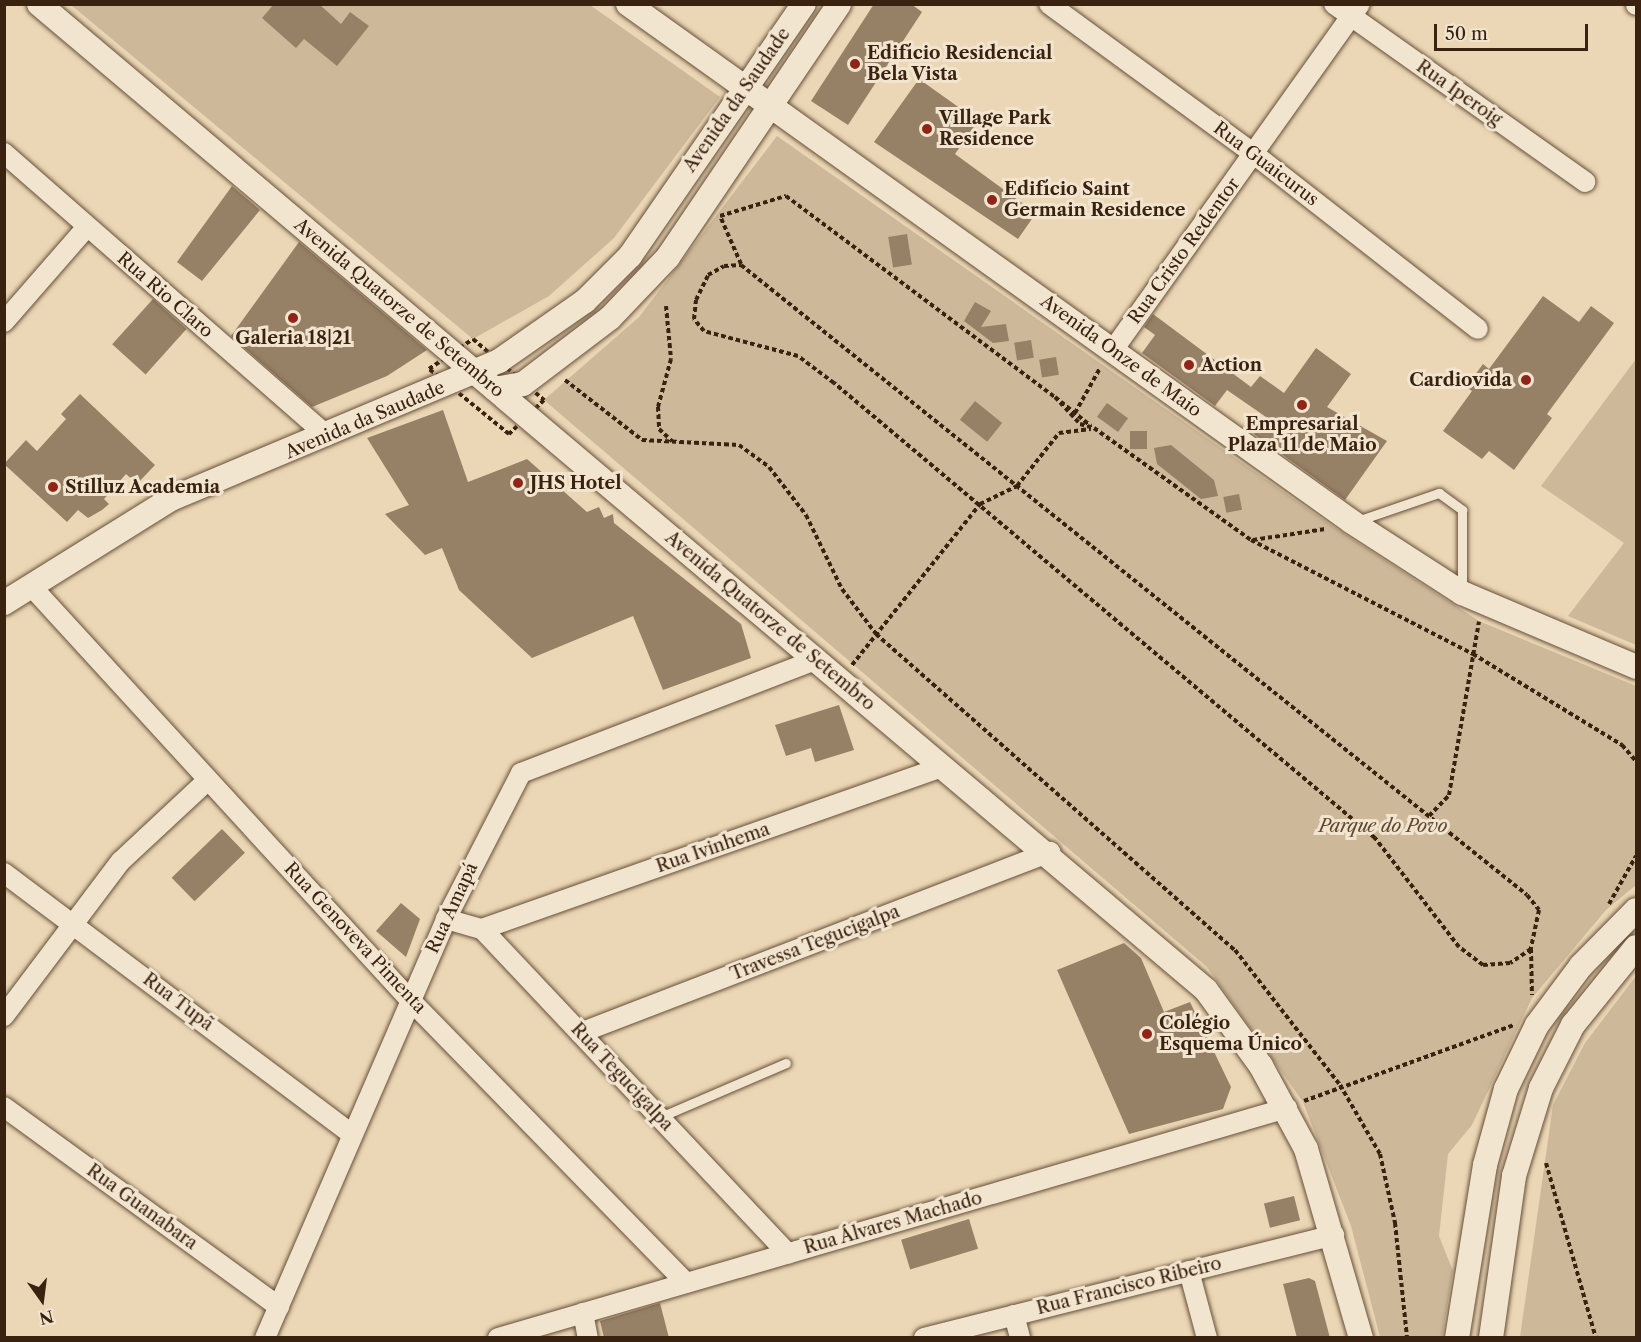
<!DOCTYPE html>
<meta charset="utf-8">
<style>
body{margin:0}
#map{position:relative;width:1641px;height:1342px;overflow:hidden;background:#ebd7b5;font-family:"Libre Caslon Text",serif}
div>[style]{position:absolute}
.green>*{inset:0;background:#cdb899}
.building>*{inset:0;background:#968066;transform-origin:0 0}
.path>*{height:4px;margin-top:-2px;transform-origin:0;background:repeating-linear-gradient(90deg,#3a2210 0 4.5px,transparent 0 7.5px)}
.roads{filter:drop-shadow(0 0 2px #664f39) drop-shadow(0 0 2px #664f39)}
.service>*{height:9px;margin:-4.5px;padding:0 4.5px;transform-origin:4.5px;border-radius:4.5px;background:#f2e5cf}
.minor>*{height:20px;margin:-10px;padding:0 10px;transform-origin:10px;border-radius:10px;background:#f2e5cf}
.tertiary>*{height:24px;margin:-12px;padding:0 12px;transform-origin:12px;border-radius:12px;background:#f2e5cf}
.dots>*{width:16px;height:16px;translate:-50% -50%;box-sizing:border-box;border:3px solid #f2e5cf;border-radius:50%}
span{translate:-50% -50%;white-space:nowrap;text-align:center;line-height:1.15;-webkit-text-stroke:6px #f2e5cf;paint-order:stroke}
.poi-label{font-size:18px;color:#3a2210;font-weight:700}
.left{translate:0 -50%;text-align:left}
.right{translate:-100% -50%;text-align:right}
.street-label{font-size:18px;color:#3a2210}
.park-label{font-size:18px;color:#5f4832;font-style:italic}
.frame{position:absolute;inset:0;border:6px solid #3a2210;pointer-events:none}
.north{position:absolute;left:12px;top:1270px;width:60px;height:60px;-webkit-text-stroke:4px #f2e5cf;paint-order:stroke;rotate:166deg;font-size:16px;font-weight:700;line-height:24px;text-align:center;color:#3a2210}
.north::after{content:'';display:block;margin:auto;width:21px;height:27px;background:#3a2210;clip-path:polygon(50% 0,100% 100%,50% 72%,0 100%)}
.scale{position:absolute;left:1434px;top:24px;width:154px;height:27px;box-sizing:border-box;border:3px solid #3a2210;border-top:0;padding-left:8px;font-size:18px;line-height:21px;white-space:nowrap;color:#3a2210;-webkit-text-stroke:4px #f2e5cf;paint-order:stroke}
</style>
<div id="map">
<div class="green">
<div style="clip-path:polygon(71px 5px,590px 5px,720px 97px,614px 238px,549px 296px,473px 339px)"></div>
<div style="clip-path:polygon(777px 136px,1335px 528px,1479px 621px,1636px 686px,1636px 885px,1606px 910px,1532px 998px,1472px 1125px,1448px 1154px,1439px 1236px,1453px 1271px,1442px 1337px,1380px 1337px,1351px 1226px,1303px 1102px,1207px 967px,544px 400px,639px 317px)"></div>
<div style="clip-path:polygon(1636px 359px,1636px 645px,1568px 616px,1624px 543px,1541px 486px)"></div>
<div style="clip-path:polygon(1636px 976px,1636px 1337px,1520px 1337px,1553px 1105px,1585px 1043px)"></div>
</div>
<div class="building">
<div style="clip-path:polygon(274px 4px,319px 4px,341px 24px,350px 12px,369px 26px,337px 66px,304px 39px,296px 48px,262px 18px)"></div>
<div style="clip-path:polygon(874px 4px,911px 4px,922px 12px,848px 125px,811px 101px)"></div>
<div style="clip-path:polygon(919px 79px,978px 121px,955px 154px,1036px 213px,1018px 239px,874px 142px)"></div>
<div style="clip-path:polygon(232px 186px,260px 210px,202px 281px,177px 262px)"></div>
<div style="left:907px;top:234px;width:31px;height:19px;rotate:81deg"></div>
<div style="clip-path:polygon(299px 242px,427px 350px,387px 376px,312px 407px,231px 336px)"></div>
<div style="clip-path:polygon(1543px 296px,1579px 322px,1591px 306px,1614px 323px,1547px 414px,1552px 418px,1514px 470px,1489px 451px,1482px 459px,1443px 431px,1472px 391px,1466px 387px,1483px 364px,1489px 369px)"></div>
<div style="left:153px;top:299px;width:45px;height:61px;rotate:42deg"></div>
<div style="clip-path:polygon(975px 302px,991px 311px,981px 327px,1006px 324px,1009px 341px,993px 343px,964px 321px)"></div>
<div style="clip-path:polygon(1153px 314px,1251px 387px,1260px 376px,1284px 393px,1316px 348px,1351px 374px,1327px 407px,1387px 441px,1345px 500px,1254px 434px,1266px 417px,1227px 390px,1215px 406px,1142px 353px,1155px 335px,1144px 327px)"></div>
<div style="left:1031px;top:340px;width:18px;height:17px;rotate:81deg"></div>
<div style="left:1056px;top:357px;width:18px;height:17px;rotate:81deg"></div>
<div style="clip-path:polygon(80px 394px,155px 465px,137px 484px,126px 474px,104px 499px,109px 504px,102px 510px,88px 518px,78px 510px,67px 522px,4px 464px,26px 440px,37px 451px,66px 419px,61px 414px)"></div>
<div style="left:975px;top:401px;width:35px;height:24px;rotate:39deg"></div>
<div style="left:1107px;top:403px;width:26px;height:17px;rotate:36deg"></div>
<div style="clip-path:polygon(443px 410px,468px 482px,527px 459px,587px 512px,599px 507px,604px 518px,613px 514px,614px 523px,741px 624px,751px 658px,663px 690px,633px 616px,532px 658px,459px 590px,442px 548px,425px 555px,385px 514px,409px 505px,367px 438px)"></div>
<div style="left:1130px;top:431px;width:17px;height:18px"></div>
<div style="clip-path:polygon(1171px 445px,1214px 480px,1218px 496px,1201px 499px,1157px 464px,1154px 448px)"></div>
<div style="left:1239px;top:494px;width:16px;height:16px;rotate:79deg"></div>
<div style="clip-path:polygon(839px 705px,854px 750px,815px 762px,811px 748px,786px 756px,775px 725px)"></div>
<div style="left:222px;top:829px;width:33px;height:70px;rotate:46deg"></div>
<div style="clip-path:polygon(401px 903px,420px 919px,406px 957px,376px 931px)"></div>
<div style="clip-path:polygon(1124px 943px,1141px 958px,1164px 1012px,1190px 1002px,1231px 1087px,1223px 1109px,1129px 1134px,1057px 970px)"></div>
<div style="left:1294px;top:1196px;width:25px;height:31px;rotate:76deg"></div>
<div style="left:969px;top:1219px;width:31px;height:71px;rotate:73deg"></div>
<div style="clip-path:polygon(1309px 1278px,1315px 1281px,1330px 1338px,1297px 1338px,1283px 1284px)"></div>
<div style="clip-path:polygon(660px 1303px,669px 1338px,604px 1338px,600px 1321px)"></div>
</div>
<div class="path">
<div style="left:741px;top:264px;width:52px;rotate:-113.6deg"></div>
<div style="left:720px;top:216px;width:69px;rotate:-16.9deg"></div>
<div style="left:786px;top:196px;width:336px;rotate:36.8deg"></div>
<div style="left:1055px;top:397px;width:37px;rotate:47deg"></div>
<div style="left:1080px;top:424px;width:15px;rotate:16deg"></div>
<div style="left:1094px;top:428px;width:193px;rotate:35.5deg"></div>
<div style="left:1251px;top:540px;width:250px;rotate:27.2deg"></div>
<div style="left:1473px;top:654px;width:175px;rotate:31.4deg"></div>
<div style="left:1622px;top:745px;width:21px;rotate:49deg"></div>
<div style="left:741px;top:265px;width:1007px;rotate:38.71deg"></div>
<div style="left:1527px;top:895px;width:19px;rotate:51deg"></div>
<div style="left:1539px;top:910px;width:40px;rotate:102deg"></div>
<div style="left:1531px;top:949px;width:25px;rotate:146deg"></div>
<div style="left:1510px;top:963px;width:27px;rotate:176deg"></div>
<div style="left:1483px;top:965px;width:30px;rotate:-143deg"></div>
<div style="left:1459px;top:947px;width:138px;rotate:-127.6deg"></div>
<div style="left:1375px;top:838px;width:707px;rotate:-139.93deg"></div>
<div style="left:834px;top:383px;width:45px;rotate:-143.1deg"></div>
<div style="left:798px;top:356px;width:97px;rotate:-165.1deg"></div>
<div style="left:704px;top:331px;width:16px;rotate:-130deg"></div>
<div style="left:694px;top:319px;width:19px;rotate:-84deg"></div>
<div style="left:696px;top:300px;width:28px;rotate:-64deg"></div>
<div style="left:708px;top:275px;width:18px;rotate:-29deg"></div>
<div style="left:724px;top:266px;width:17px;rotate:-3deg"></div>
<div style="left:666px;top:306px;width:53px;rotate:84.6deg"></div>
<div style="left:671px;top:359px;width:50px;rotate:105.2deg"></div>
<div style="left:658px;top:407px;width:22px;rotate:87deg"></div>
<div style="left:659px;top:429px;width:18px;rotate:43deg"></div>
<div style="left:473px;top:339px;width:94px;rotate:40.7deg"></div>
<div style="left:544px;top:400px;width:49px;rotate:135.8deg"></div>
<div style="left:509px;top:434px;width:103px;rotate:-140.9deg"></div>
<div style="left:429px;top:369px;width:53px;rotate:-34.3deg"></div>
<div style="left:565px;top:380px;width:98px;rotate:37.9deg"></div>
<div style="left:642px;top:440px;width:97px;rotate:3deg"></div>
<div style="left:739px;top:445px;width:37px;rotate:36deg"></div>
<div style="left:769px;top:467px;width:61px;rotate:52.4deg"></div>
<div style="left:806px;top:515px;width:82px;rotate:64.1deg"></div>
<div style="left:842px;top:589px;width:56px;rotate:52.9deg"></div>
<div style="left:876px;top:634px;width:478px;rotate:41.4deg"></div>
<div style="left:1235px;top:950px;width:171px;rotate:52.1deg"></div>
<div style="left:1340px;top:1085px;width:80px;rotate:59.9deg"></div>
<div style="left:1380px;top:1154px;width:71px;rotate:77.7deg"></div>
<div style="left:1395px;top:1223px;width:116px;rotate:84deg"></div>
<div style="left:1055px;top:397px;width:46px;rotate:38.9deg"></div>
<div style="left:1075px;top:413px;width:51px;rotate:-60.9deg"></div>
<div style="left:1253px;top:540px;width:73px;rotate:-8.7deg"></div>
<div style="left:852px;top:665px;width:206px;rotate:-51.5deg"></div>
<div style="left:980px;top:504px;width:41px;rotate:-25.9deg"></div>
<div style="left:1017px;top:486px;width:68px;rotate:-51.6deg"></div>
<div style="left:1059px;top:433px;width:32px;rotate:-7deg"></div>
<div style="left:1429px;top:816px;width:29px;rotate:-46deg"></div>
<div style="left:1449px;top:795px;width:176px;rotate:-80.2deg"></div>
<div style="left:1609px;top:904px;width:55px;rotate:-60.6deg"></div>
<div style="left:1531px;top:949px;width:46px;rotate:88.8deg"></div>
<div style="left:1304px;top:1101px;width:223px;rotate:-19.9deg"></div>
<div style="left:1546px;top:1163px;width:182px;rotate:74.1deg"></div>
</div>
<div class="roads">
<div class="service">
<div style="left:1357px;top:521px;width:87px;rotate:-18.9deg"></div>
<div style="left:1439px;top:493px;width:29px;rotate:36deg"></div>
<div style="left:1462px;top:510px;width:81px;rotate:90deg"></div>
<div style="left:660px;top:1117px;width:137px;rotate:-23.2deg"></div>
</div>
<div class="minor">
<div style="left:1049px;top:4px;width:254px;rotate:36.2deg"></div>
<div style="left:1254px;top:154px;width:284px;rotate:38deg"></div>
<div style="left:1334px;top:4px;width:308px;rotate:35.3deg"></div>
<div style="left:1636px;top:4px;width:1px;rotate:90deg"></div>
<div style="left:4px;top:153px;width:429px;rotate:41.2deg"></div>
<div style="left:4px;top:322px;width:126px;rotate:-48.9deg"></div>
<div style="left:1113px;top:350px;width:425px;rotate:-54.5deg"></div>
<div style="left:31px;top:586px;width:561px;rotate:47.53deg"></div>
<div style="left:410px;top:1000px;width:395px;rotate:45.7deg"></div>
<div style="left:4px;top:873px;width:433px;rotate:36.9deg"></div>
<div style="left:446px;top:919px;width:37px;rotate:16deg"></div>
<div style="left:482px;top:929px;width:446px;rotate:46.7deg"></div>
<div style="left:482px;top:929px;width:489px;rotate:-19.4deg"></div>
<div style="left:4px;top:1016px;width:194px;rotate:-53deg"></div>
<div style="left:121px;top:861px;width:119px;rotate:-43deg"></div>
<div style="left:580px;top:1033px;width:504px;rotate:-21.06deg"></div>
<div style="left:4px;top:1107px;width:340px;rotate:36deg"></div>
<div style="left:1189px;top:1271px;width:69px;rotate:75deg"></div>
<div style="left:583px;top:1313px;width:25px;rotate:79deg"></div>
<div style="left:1014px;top:1315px;width:24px;rotate:75deg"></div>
<div style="left:265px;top:1338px;width:456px;rotate:-66.6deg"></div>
<div style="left:446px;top:919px;width:164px;rotate:-62.8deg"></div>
<div style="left:521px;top:773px;width:316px;rotate:-21deg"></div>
<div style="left:498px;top:1338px;width:822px;rotate:-16.25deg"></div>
<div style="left:924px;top:1338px;width:423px;rotate:-14.1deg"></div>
</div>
<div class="tertiary">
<div style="left:39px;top:4px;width:1528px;rotate:40.19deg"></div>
<div style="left:1206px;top:990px;width:94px;rotate:54.1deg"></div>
<div style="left:1261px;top:1066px;width:94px;rotate:61.5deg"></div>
<div style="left:1306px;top:1149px;width:197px;rotate:73.8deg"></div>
<div style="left:628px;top:4px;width:890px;rotate:35.58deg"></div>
<div style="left:1352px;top:522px;width:131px;rotate:32.8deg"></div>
<div style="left:1462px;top:593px;width:189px;rotate:23deg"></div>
<div style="left:495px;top:389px;width:28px;rotate:-10deg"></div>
<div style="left:523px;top:384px;width:109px;rotate:-37.2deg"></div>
<div style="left:610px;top:318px;width:84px;rotate:-46.4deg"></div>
<div style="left:668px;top:257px;width:305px;rotate:-55.9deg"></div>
<div style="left:4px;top:603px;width:197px;rotate:-31.9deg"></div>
<div style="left:171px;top:499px;width:356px;rotate:-22.8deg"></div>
<div style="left:499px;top:361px;width:105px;rotate:-34.9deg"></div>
<div style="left:585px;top:301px;width:64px;rotate:-45deg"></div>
<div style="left:630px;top:256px;width:306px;rotate:-55.4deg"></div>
<div style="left:1457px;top:1338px;width:175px;rotate:-80.8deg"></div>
<div style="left:1485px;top:1165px;width:79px;rotate:-74.6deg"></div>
<div style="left:1506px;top:1089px;width:71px;rotate:-64.2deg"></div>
<div style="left:1537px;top:1025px;width:74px;rotate:-53.3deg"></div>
<div style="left:1581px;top:966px;width:78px;rotate:-45.5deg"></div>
<div style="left:1491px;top:1338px;width:164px;rotate:-81.9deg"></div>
<div style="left:1514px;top:1176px;width:92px;rotate:-72.9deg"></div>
<div style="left:1541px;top:1088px;width:71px;rotate:-63.1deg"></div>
<div style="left:1573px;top:1025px;width:100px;rotate:-51.1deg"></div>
</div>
</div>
<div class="dots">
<div style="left:855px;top:64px;background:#8f2418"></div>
<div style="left:927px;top:129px;background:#8f2418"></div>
<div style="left:992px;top:200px;background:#8f2418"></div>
<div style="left:293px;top:318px;background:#8f2418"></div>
<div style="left:1189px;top:365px;background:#8f2418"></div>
<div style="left:1526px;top:380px;background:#8f2418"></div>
<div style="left:1302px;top:405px;background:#8f2418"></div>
<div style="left:518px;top:483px;background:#8f2418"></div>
<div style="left:53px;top:487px;background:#8f2418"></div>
<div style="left:1147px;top:1034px;background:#8f2418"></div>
</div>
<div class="poi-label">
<span class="left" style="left:867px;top:64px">Edifício Residencial<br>Bela Vista</span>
<span class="left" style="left:939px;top:129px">Village Park<br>Residence</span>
<span class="left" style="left:1004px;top:200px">Edifício Saint<br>Germain Residence</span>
<span style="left:293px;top:338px">Galeria 18|21</span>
<span class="left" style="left:1201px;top:365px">Action</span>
<span class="right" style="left:1512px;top:380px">Cardiovida</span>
<span style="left:1302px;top:435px">Empresarial<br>Plaza 11 de Maio</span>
<span class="left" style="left:530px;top:483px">JHS Hotel</span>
<span class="left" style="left:65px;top:487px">Stilluz Academia</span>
<span class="left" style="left:1159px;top:1034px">Colégio<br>Esquema Único</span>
</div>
<div class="street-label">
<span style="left:1459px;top:93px;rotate:35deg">Rua Iperoig</span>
<span style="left:737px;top:100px;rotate:-55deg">Avenida da Saudade</span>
<span style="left:1266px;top:164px;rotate:37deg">Rua Guaicurus</span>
<span style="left:1184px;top:251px;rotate:-54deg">Rua Cristo Redentor</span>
<span style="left:165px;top:295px;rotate:41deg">Rua Rio Claro</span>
<span style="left:399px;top:308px;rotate:40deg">Avenida Quatorze de Setembro</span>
<span style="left:1121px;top:356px;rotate:36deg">Avenida Onze de Maio</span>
<span style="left:365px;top:420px;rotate:-23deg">Avenida da Saudade</span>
<span style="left:770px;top:621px;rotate:40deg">Avenida Quatorze de Setembro</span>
<span style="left:713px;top:848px;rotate:-19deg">Rua Ivinhema</span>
<span style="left:452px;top:908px;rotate:-65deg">Rua Amapá</span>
<span style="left:355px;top:938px;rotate:47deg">Rua Genoveva Pimenta</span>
<span style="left:815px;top:943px;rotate:-21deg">Travessa Tegucigalpa</span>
<span style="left:178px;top:1002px;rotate:37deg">Rua Tupã</span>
<span style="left:622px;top:1077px;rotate:47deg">Rua Tegucigalpa</span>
<span style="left:142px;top:1207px;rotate:36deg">Rua Guanabara</span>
<span style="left:893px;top:1223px;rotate:-16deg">Rua Álvares Machado</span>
<span style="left:1129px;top:1286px;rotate:-14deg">Rua Francisco Ribeiro</span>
</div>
<div class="park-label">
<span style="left:1383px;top:826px">Parque do Povo</span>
</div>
<div class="frame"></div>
<div class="north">N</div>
<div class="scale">50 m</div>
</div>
